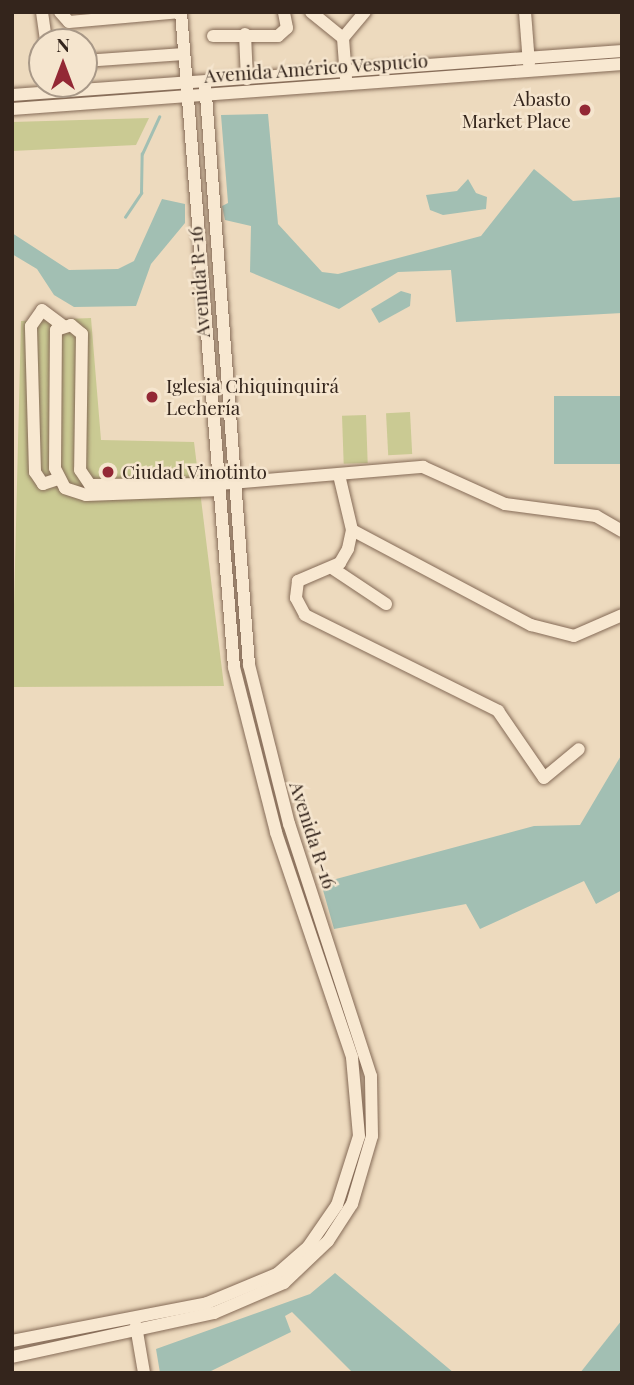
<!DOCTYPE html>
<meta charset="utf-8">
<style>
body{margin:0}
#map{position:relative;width:634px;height:1385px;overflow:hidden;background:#eddabe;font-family:"Playfair Display",serif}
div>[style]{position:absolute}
.green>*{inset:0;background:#caca93;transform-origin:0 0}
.water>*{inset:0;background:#a2bfb3;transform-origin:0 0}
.stream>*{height:2.5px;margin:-1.25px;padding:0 1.25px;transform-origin:1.25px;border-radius:1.25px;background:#a2bfb3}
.roads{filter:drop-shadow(0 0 2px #856b57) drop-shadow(0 0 2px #856b57)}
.minor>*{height:12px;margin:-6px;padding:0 6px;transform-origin:6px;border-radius:6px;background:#f8e8d1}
.dots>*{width:19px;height:19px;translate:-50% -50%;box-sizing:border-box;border:4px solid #f5e5ce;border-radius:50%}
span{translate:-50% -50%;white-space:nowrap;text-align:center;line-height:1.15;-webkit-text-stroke:5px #f5e5ce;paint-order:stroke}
.street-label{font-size:19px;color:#34251c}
.poi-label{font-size:19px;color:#34251c}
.right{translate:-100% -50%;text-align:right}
.left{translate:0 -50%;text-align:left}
.frame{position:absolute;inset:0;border:14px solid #34251c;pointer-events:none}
.north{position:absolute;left:28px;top:28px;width:70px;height:70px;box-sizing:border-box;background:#f5e5ce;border:2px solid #a89887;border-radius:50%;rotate:0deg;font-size:19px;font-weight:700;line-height:28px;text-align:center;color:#34251c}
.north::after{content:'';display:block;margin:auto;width:24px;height:32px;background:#932835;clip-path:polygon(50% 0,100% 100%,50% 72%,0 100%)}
</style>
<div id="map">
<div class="green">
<div style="clip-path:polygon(149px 118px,136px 145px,12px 151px,12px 122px)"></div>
<div style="clip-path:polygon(91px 318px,101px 440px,194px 442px,224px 686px,12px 687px,21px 321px)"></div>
<div style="left:410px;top:412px;width:42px;height:24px;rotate:87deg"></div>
<div style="left:366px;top:415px;width:48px;height:24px;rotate:88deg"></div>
</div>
<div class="water">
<div style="clip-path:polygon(268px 114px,278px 224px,322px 272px,338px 274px,481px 236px,534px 169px,573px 201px,622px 197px,622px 313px,456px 322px,451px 270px,398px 272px,339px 309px,250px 272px,251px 226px,225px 220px,222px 206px,228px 203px,221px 115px)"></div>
<div style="clip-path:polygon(468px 179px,476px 193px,487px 197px,486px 209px,443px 215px,430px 210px,426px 195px,457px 191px)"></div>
<div style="clip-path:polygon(162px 199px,185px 204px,185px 223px,151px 264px,136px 306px,74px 307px,54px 295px,37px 269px,12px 254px,12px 233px,69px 270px,118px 269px,134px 261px)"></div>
<div style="clip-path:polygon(401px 291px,411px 294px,410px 306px,379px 323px,371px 309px)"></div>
<div style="left:622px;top:396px;width:68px;height:68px;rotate:90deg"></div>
<div style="clip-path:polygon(622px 754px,622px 890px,596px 904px,584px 881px,480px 929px,466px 904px,334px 929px,321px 883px,534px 826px,580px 825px)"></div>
<div style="clip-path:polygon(335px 1273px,454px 1373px,353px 1373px,292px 1312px,285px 1316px,291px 1332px,207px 1373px,160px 1373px,156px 1349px,310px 1294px)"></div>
<div style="clip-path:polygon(622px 1320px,622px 1373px,580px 1373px)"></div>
</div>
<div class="stream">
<div style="left:125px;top:217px;width:29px;rotate:-56deg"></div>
<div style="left:141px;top:193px;width:39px;rotate:-89deg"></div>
<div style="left:142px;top:154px;width:41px;rotate:-65.3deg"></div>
</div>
<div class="roads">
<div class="minor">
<div style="left:42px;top:12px;width:30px;rotate:82deg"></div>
<div style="left:60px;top:12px;width:13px;rotate:48deg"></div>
<div style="left:69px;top:22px;width:112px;rotate:-5.1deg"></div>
<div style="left:311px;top:12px;width:41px;rotate:39.1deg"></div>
<div style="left:525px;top:12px;width:52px;rotate:85.6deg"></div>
<div style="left:245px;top:34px;width:45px;rotate:87.5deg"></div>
<div style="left:213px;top:36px;width:65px"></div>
<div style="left:278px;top:36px;width:12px;rotate:-42deg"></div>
<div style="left:287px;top:28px;width:16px;rotate:-101deg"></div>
<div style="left:84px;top:61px;width:100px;rotate:-4deg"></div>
<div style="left:346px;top:78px;width:40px;rotate:-94.3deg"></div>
<div style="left:343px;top:38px;width:34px;rotate:-50deg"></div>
<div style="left:12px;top:95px;width:612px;rotate:-4.13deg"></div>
<div style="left:12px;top:109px;width:612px;rotate:-4.22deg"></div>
<div style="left:339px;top:475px;width:57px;rotate:76.7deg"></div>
<div style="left:352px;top:530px;width:19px;rotate:102deg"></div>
<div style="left:348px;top:549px;width:16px;rotate:120deg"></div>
<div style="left:340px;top:563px;width:46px;rotate:156.8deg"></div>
<div style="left:298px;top:581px;width:17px;rotate:97deg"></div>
<div style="left:296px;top:598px;width:19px;rotate:62deg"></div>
<div style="left:305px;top:615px;width:216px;rotate:26.4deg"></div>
<div style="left:498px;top:711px;width:81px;rotate:55.5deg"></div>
<div style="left:544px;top:778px;width:45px;rotate:-39.6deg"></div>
<div style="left:58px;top:479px;width:16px;rotate:162deg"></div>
<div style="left:43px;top:484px;width:14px;rotate:-124deg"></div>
<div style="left:35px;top:472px;width:146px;rotate:-91.6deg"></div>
<div style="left:31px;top:326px;width:19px;rotate:-55deg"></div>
<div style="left:42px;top:310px;width:26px;rotate:37deg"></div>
<div style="left:220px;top:490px;width:134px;rotate:177.9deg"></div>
<div style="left:86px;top:495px;width:22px;rotate:-162deg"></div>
<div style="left:65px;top:488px;width:22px;rotate:-117deg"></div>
<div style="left:55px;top:468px;width:138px;rotate:-89.6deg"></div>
<div style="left:56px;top:330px;width:16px;rotate:-18deg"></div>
<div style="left:71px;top:325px;width:14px;rotate:39deg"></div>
<div style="left:82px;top:334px;width:136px;rotate:90.8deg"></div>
<div style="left:80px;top:470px;width:18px;rotate:56deg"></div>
<div style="left:90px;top:485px;width:129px;rotate:-0.4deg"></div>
<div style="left:219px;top:484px;width:205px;rotate:-4.8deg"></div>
<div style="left:423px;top:467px;width:90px;rotate:24.3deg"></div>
<div style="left:505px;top:504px;width:92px;rotate:7.5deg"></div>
<div style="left:596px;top:516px;width:30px;rotate:30deg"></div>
<div style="left:352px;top:530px;width:203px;rotate:28deg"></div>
<div style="left:531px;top:625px;width:44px;rotate:14.3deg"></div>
<div style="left:574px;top:636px;width:52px;rotate:-23.6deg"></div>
<div style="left:332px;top:568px;width:65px;rotate:33.7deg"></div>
<div style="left:136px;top:1326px;width:48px;rotate:80.3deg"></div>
<div style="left:12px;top:1341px;width:199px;rotate:-11deg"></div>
<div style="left:207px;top:1303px;width:76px;rotate:-22.5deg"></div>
<div style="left:277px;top:1274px;width:41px;rotate:-41.1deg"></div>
<div style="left:308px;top:1247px;width:51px;rotate:-55.4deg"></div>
<div style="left:337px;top:1205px;width:72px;rotate:-72.3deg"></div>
<div style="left:359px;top:1136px;width:79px;rotate:-95.1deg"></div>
<div style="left:352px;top:1057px;width:237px;rotate:-108.7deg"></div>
<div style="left:276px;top:832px;width:170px;rotate:-104.3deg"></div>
<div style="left:234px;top:667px;width:657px;rotate:-94.63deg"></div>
<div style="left:12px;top:1357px;width:207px;rotate:-12.3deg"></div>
<div style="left:214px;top:1313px;width:76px;rotate:-23.2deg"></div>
<div style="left:284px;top:1283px;width:61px;rotate:-43.7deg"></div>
<div style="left:328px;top:1241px;width:44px;rotate:-57deg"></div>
<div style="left:352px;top:1204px;width:71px;rotate:-73.6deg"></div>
<div style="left:372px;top:1136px;width:60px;rotate:-91deg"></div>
<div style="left:371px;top:1076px;width:265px;rotate:-108deg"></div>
<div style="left:289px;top:824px;width:164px;rotate:-104.1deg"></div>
<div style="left:249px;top:665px;width:585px;rotate:-94.32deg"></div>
</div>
</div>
<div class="dots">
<div style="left:585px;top:110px;background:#932835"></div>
<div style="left:152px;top:397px;background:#932835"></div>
<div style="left:108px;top:472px;background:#932835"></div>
</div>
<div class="street-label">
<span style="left:316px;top:68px;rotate:-4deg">Avenida Américo Vespucio</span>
<span style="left:199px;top:282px;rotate:-94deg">Avenida R-16</span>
<span style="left:313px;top:835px;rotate:72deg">Avenida R-16</span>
</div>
<div class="poi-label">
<span class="right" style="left:571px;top:110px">Abasto<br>Market Place</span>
<span class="left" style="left:166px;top:397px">Iglesia Chiquinquirá<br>Lechería</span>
<span class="left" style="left:122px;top:472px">Ciudad Vinotinto</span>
</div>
<div class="frame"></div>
<div class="north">N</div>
</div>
